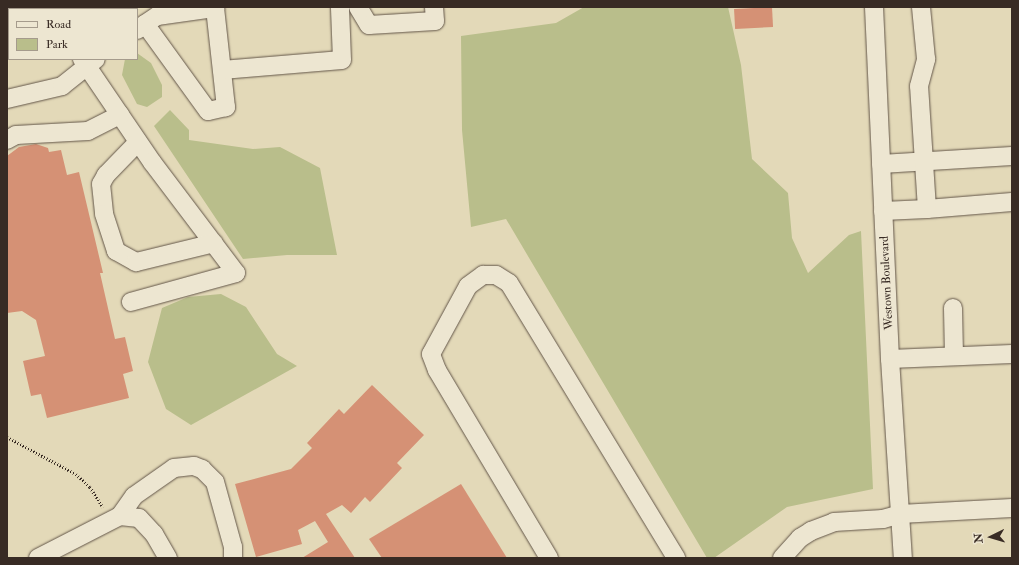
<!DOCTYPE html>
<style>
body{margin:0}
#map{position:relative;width:1019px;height:565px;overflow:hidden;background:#e3d9b8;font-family:"IM FELL Double Pica",serif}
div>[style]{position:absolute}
.green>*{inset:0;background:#b9be8b}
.building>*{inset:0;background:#d59175;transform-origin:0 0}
.path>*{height:2.5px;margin-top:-1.25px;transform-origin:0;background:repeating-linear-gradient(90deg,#382b24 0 1px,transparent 0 3px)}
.roads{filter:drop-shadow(0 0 1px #635649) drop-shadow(0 0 1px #635649)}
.minor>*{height:18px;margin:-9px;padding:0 9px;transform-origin:9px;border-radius:9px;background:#ede6d1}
span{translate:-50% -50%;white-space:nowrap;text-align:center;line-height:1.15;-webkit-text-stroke:3px #ede6d1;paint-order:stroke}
.street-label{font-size:12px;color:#382b24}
.frame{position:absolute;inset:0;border:8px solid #382b24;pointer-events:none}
.legend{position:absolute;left:8px;top:8px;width:130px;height:52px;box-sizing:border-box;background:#ede6d1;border:1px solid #a59b8c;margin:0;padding:5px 7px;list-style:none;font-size:12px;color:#382b24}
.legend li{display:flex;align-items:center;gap:8px;height:20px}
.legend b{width:20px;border:1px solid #a59b8c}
.north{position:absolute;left:971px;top:517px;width:40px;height:40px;-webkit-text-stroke:3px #ede6d1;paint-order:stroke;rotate:265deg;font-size:11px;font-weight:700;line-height:16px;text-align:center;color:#382b24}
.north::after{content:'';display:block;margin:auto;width:14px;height:18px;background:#382b24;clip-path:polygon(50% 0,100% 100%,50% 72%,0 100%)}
</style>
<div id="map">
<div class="green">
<div style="clip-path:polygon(71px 7px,123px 7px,73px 9px)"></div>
<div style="clip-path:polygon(584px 7px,728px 7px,741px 65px,752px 159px,788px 193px,792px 238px,808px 273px,849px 235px,861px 231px,873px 489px,787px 507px,714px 558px,707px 558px,506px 219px,471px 227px,462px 130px,461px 36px,556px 23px)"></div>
<div style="clip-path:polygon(137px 53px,151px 63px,162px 85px,162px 97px,147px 107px,137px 104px,122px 75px,125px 59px,137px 59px)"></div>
<div style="clip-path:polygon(170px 110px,189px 130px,189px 140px,253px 149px,280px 147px,320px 168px,337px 255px,287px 255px,243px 259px,154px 126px)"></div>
<div style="clip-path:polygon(221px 294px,246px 307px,277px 354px,297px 366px,191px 425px,166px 409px,148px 362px,162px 308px,188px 297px)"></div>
</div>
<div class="building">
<div style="left:772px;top:7px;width:20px;height:38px;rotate:87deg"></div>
<div style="clip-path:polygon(36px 144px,48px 148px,49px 152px,61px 150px,67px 175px,79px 172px,103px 273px,100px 273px,115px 339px,125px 337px,133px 371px,123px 374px,129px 398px,47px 418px,41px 394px,31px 396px,23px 361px,45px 356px,36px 320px,22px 311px,7px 313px,7px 156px,19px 147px)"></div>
<div style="clip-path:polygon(372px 385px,424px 435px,397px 463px,402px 468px,370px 502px,365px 497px,351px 513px,342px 505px,326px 514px,355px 558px,302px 558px,328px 542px,315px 521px,298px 530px,302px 544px,256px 557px,235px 484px,291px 469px,312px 448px,307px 443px,339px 409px,344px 414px)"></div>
<div style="clip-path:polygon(461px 484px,507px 558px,382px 558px,369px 539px)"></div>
</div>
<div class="path">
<div style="left:7px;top:437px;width:78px;rotate:28.2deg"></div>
<div style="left:76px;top:474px;width:19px;rotate:43deg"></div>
<div style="left:90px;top:487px;width:24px;rotate:57deg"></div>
</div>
<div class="roads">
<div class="minor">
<div style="left:51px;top:7px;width:3px;rotate:45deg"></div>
<div style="left:358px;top:7px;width:21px;rotate:59deg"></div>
<div style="left:369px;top:25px;width:66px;rotate:-3.5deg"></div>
<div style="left:435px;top:21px;width:14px;rotate:-94deg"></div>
<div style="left:874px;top:7px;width:352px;rotate:87.4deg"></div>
<div style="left:890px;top:359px;width:199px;rotate:86.3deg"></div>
<div style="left:137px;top:30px;width:10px;rotate:-37deg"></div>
<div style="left:145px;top:24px;width:14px;rotate:-34deg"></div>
<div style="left:157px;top:16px;width:59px;rotate:-7.9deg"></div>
<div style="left:215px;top:8px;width:100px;rotate:83.7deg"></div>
<div style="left:226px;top:107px;width:18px;rotate:167deg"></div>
<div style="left:208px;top:111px;width:107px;rotate:-125.9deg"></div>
<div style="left:82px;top:59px;width:125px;rotate:55.8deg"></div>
<div style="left:152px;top:162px;width:139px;rotate:52.9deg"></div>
<div style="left:236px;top:273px;width:109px;rotate:164.6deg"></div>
<div style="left:222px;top:70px;width:120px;rotate:-4.8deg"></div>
<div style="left:342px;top:60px;width:53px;rotate:-92.2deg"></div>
<div style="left:7px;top:99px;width:57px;rotate:-13.3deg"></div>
<div style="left:62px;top:86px;width:43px;rotate:-38.5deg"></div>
<div style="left:7px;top:140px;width:10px;rotate:-29deg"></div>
<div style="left:16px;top:135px;width:72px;rotate:-3.2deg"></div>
<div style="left:88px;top:131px;width:36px;rotate:-27deg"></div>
<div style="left:138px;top:142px;width:46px;rotate:134.1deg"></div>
<div style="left:106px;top:175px;width:10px;rotate:119deg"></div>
<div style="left:101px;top:184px;width:30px;rotate:84deg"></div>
<div style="left:104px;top:214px;width:39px;rotate:72deg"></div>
<div style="left:116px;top:251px;width:23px;rotate:29deg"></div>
<div style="left:136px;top:262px;width:80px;rotate:-13.7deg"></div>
<div style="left:881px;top:164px;width:131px;rotate:-3.5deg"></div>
<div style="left:927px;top:209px;width:85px;rotate:-4.7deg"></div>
<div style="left:883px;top:211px;width:44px;rotate:-2.6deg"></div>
<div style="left:927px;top:209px;width:123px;rotate:-93.7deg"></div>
<div style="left:919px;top:86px;width:28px;rotate:-75deg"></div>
<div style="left:926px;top:59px;width:52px;rotate:-95.5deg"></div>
<div style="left:953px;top:308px;width:48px;rotate:88.8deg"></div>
<div style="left:890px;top:359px;width:122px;rotate:-2.3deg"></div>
<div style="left:120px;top:516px;width:24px;rotate:-55deg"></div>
<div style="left:134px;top:496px;width:49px;rotate:-35deg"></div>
<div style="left:174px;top:468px;width:20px;rotate:-6deg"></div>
<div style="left:194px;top:466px;width:9px;rotate:21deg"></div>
<div style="left:202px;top:469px;width:18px;rotate:45deg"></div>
<div style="left:215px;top:482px;width:67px;rotate:74.5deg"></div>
<div style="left:233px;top:547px;width:11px;rotate:90deg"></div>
<div style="left:38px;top:558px;width:92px;rotate:-27.1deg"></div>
<div style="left:120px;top:516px;width:19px;rotate:6deg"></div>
<div style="left:139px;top:518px;width:22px;rotate:47deg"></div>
<div style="left:154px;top:534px;width:28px;rotate:60deg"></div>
<div style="left:549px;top:558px;width:219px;rotate:-120.8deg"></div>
<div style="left:437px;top:370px;width:17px;rotate:-111deg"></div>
<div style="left:431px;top:354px;width:77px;rotate:-61.4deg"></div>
<div style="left:468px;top:286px;width:19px;rotate:-36deg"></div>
<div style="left:483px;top:275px;width:13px"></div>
<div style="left:496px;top:275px;width:15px;rotate:32deg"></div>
<div style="left:509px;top:283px;width:322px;rotate:58.7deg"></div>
<div style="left:782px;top:558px;width:27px;rotate:-48deg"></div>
<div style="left:800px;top:538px;width:13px;rotate:-32deg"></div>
<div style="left:811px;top:531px;width:25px;rotate:-21deg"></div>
<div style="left:834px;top:522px;width:49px;rotate:-3.5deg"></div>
<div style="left:883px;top:519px;width:18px;rotate:-16deg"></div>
<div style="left:900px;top:514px;width:112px;rotate:-3.1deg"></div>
</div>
</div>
<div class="street-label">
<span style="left:887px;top:283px;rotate:-93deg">Westown Boulevard</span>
</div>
<div class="frame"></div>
<ul class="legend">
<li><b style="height:5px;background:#ede6d1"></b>Road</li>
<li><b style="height:11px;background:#b9be8b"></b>Park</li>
</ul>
<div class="north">N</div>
</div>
